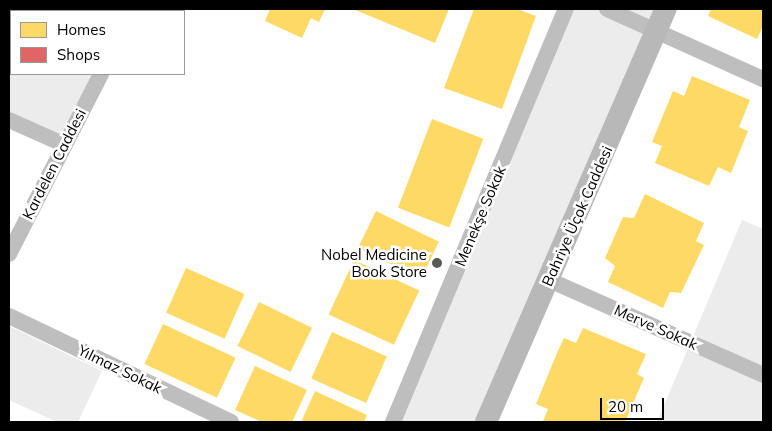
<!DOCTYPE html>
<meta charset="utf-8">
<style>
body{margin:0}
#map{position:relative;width:772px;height:431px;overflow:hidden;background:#fff;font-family:Mulish,sans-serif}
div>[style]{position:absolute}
.green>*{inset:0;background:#ececec}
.homes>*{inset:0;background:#ffd966;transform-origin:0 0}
.shops>*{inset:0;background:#e06666}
.minor>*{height:16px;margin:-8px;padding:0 8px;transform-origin:8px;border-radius:8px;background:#bebebe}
.secondary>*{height:22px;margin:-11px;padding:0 11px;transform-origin:11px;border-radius:11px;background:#b8b8b8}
.dots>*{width:14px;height:14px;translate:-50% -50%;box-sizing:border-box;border:2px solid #fff;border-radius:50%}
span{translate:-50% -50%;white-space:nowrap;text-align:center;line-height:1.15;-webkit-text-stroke:5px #fff;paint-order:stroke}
.street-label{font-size:15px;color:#000}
.poi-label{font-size:15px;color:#000}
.right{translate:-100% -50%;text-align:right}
.frame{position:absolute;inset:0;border:10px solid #000;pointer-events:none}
.legend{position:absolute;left:10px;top:10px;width:175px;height:65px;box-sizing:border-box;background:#fff;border:1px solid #999;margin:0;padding:6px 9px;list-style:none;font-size:15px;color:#000}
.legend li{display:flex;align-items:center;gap:10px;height:25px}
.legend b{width:25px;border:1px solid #999}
.scale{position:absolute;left:600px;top:398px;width:64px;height:22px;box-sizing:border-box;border:2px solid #000;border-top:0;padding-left:6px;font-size:15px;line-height:18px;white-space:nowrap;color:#000;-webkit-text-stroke:4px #fff;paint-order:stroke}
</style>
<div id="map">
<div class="green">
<div style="clip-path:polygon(9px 9px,136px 9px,11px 11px,11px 74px,101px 74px,63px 144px,9px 120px)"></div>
<div style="clip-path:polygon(566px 9px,666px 9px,486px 422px,393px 422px)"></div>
<div style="clip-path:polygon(742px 220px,763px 229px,763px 422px,657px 422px)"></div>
<div style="clip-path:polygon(9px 326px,102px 371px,78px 422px,57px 422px,9px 400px)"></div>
</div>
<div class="homes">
<div style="clip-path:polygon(270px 9px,325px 9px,319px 22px,311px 18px,302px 38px,265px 21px)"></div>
<div style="clip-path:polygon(353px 9px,449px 9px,435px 43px)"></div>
<div style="clip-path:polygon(474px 9px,517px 9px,536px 16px,502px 109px,444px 88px)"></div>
<div style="clip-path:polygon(711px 9px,763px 9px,763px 26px,757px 39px,708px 16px)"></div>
<div style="clip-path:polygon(692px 76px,750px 100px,739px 127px,748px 131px,731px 173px,718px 167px,709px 186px,655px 163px,662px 146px,652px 142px,673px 91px,684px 96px)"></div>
<div style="left:432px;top:119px;width:55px;height:95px;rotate:21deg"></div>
<div style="clip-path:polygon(645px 194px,704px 223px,696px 241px,704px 245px,681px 293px,670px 292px,663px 308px,608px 282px,615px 266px,605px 258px,623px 217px,634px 218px)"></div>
<div style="left:376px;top:211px;width:70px;height:41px;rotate:26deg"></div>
<div style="left:354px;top:260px;width:72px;height:60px;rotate:25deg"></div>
<div style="left:186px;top:268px;width:64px;height:49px;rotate:24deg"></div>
<div style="left:259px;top:302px;width:59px;height:49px;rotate:26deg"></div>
<div style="left:163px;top:324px;width:80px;height:44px;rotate:25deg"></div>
<div style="clip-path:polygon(583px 328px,646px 354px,637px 374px,644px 378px,625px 422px,543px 421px,548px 409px,536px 404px,557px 353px,564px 338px,576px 343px)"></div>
<div style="left:332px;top:332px;width:60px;height:51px;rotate:24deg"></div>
<div style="clip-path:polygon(255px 366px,307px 390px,292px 422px,262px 422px,235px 410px)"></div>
<div style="clip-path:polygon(315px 391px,367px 415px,364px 422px,301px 422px)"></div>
</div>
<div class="shops">
<div style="clip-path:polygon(9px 9px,63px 9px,11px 11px,11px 20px)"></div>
</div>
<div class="minor">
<div style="left:607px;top:9px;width:171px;rotate:24.2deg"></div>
<div style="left:135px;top:11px;width:2px;rotate:-63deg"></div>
<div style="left:9px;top:120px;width:59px;rotate:24deg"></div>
<div style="left:9px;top:254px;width:202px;rotate:-62.9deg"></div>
<div style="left:549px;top:280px;width:234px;rotate:23.9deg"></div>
<div style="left:9px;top:316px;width:246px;rotate:25.5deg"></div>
<div style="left:393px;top:422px;width:448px;rotate:-67.3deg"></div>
</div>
<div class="secondary">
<div style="left:486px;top:422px;width:451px;rotate:-66.5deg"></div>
</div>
<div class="dots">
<div style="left:437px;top:263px;background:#595959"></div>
</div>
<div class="street-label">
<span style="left:54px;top:164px;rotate:-63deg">Kardelen Caddesi</span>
<span style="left:480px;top:216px;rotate:-67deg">Menekşe Sokak</span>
<span style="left:577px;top:216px;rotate:-66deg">Bahriye Üçok Caddesi</span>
<span style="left:656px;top:327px;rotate:24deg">Merve Sokak</span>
<span style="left:120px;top:369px;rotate:26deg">Yılmaz Sokak</span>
</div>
<div class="poi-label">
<span class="right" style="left:427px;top:263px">Nobel Medicine<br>Book Store</span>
</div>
<div class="frame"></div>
<ul class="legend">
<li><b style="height:14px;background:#ffd966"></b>Homes</li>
<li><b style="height:14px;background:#e06666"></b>Shops</li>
</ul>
<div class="scale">20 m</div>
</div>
